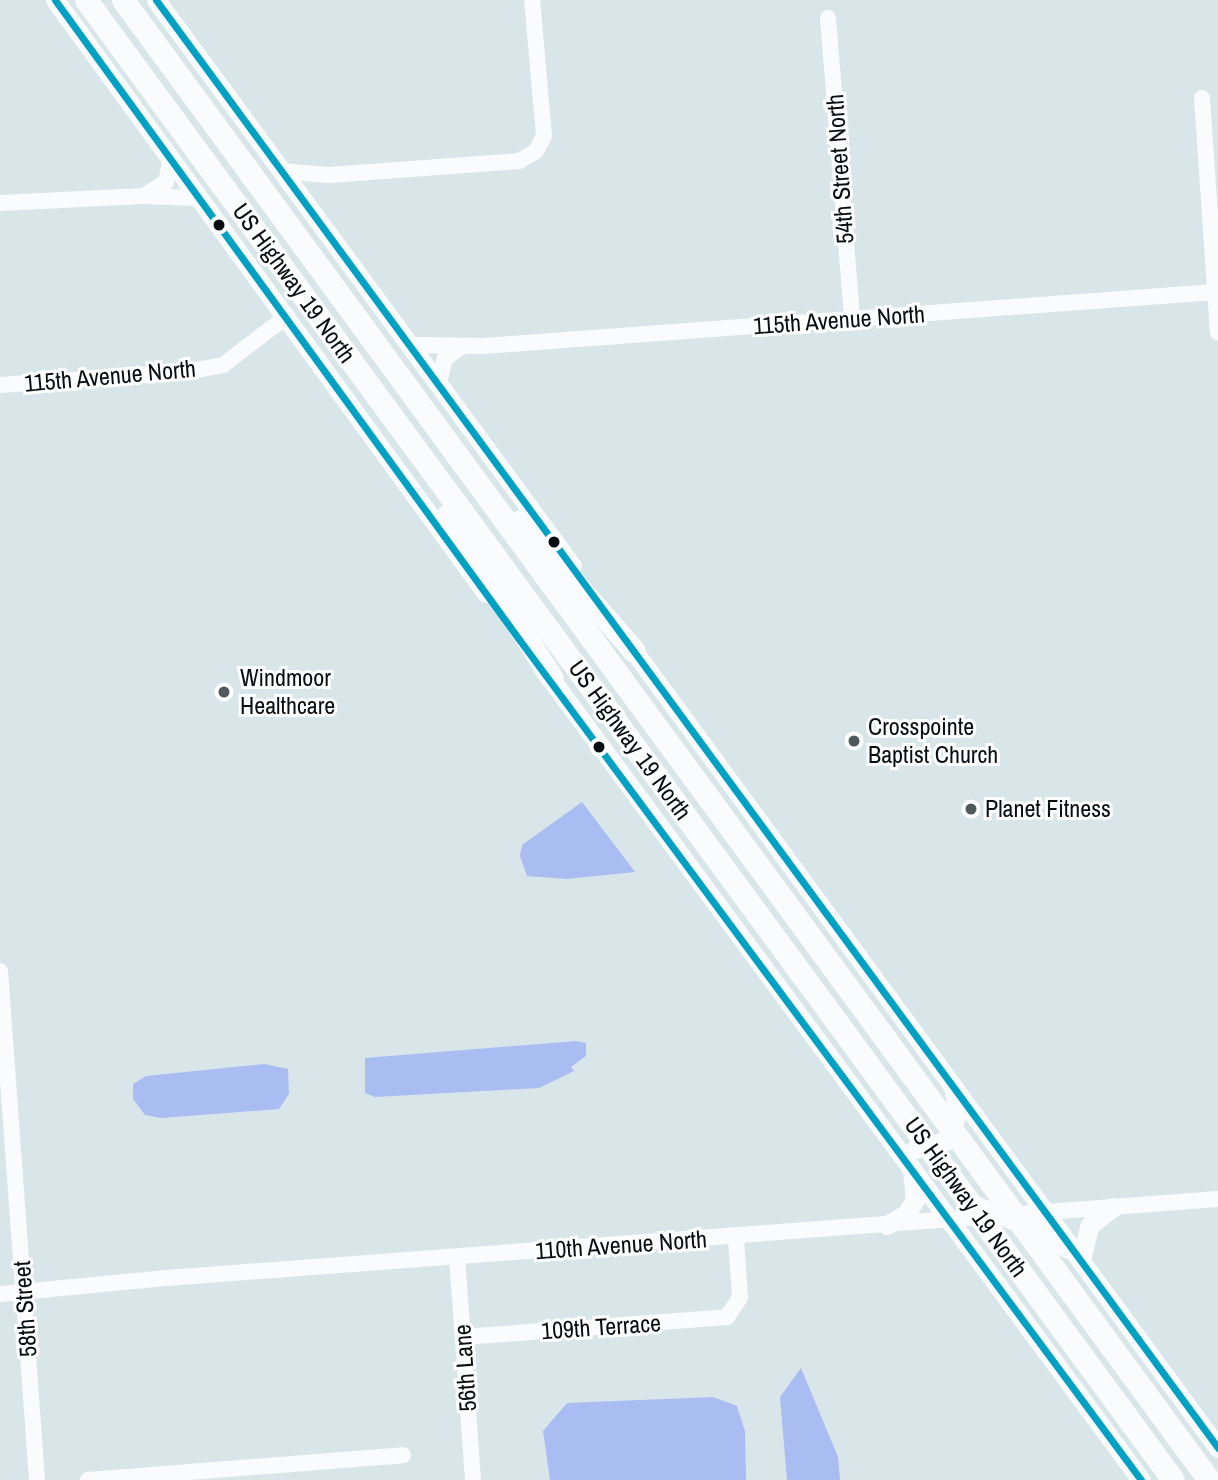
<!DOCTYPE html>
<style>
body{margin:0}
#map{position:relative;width:1218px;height:1480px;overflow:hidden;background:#d9e6e9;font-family:"Archivo Narrow",sans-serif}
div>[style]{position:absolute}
.water>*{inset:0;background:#a9bdf3}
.minor>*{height:16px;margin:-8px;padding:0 8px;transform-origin:8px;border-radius:8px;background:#f9fbfc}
.major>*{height:19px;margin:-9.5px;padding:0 9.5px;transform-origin:9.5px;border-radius:9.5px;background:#f9fbfc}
.highway>*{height:23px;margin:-11.5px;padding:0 11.5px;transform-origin:11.5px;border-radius:11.5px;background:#f9fbfc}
.bus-1>*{height:7px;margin:-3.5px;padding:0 3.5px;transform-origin:3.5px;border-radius:3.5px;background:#00a1c4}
.dots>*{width:19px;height:19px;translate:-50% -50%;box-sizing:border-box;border:4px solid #fff;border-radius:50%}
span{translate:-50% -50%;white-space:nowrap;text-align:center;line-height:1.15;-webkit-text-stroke:6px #fff;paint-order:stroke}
.street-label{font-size:24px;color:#070e10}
.poi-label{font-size:24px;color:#070e10}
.left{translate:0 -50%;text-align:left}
</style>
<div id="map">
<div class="water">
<div style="clip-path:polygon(582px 802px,635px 872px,566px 879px,527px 876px,520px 856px,522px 845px)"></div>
<div style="clip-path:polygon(576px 1041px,586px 1043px,586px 1056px,571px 1067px,574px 1071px,539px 1088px,375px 1097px,365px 1093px,365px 1058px)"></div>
<div style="clip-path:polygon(264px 1064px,288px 1069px,289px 1094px,279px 1109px,161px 1118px,145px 1115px,133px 1099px,133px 1084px,146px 1076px)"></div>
<div style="clip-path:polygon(801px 1368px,838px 1457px,840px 1480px,787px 1480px,780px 1397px)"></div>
<div style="clip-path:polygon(713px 1397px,737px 1406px,745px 1431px,746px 1480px,550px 1480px,543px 1431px,567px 1403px)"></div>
</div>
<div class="minor">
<div style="left:828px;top:18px;width:302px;rotate:85.4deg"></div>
<div style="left:1202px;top:98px;width:235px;rotate:86.1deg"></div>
<div style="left:281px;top:171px;width:48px;rotate:4.8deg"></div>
<div style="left:329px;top:175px;width:191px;rotate:-4.2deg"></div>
<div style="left:519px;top:161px;width:20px;rotate:-30deg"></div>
<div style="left:536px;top:151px;width:17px;rotate:-62deg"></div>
<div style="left:544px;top:136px;width:137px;rotate:-95deg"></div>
<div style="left:145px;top:195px;width:25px;rotate:-32deg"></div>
<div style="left:166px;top:182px;width:24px;rotate:-78deg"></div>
<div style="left:0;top:203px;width:142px;rotate:-2.8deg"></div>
<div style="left:142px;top:196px;width:57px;rotate:2deg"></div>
<div style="left:411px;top:345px;width:73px;rotate:0.8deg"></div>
<div style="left:484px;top:346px;width:733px;rotate:-4.22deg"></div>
<div style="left:439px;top:383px;width:26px;rotate:-77deg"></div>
<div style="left:445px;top:358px;width:22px;rotate:-34deg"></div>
<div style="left:0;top:385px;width:185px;rotate:-4deg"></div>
<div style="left:185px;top:372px;width:39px;rotate:-10deg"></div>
<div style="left:223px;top:365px;width:81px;rotate:-37.4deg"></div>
<div style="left:0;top:971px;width:510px;rotate:85.84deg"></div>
<div style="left:457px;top:1257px;width:224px;rotate:85.9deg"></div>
<div style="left:0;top:1294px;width:168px;rotate:-5.5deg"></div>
<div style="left:167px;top:1278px;width:1054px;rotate:-4.3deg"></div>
<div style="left:463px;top:1337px;width:265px;rotate:-4.3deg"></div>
<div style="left:727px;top:1317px;width:23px;rotate:-56deg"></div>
<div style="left:740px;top:1298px;width:61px;rotate:-93.8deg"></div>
<div style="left:88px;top:1480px;width:316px;rotate:-4.5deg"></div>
</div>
<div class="major">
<div style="left:55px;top:0;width:733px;rotate:53.99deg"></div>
<div style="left:156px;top:0;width:702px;rotate:53.68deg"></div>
<div style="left:625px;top:639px;width:1003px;rotate:53.76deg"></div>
<div style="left:542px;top:667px;width:1010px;rotate:53.62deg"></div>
<div style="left:915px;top:1149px;width:34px;rotate:-15deg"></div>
<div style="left:948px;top:1140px;width:31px;rotate:-71deg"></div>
<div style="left:958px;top:1111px;width:24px;rotate:-102deg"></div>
<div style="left:967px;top:1202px;width:87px;rotate:21.6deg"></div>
<div style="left:1048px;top:1234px;width:23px;rotate:38deg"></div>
<div style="left:887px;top:1225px;width:22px;rotate:-30deg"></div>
<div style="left:906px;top:1214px;width:17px;rotate:-57deg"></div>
<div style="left:915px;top:1200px;width:30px;rotate:-96deg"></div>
<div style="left:1081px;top:1260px;width:36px;rotate:-76deg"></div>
<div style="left:1090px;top:1225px;width:29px;rotate:-38deg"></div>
</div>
<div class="highway">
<div style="left:86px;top:0;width:1836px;rotate:53.7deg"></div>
<div style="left:123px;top:0;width:1836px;rotate:53.73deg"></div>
<div style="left:448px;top:515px;width:193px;rotate:57.5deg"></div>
<div style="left:521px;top:521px;width:172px;rotate:49deg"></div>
</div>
<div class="bus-1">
<div style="left:55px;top:0;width:788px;rotate:54.03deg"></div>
<div style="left:518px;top:638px;width:1047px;rotate:53.5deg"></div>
<div style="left:156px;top:0;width:1796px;rotate:53.74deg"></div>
</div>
<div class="dots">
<div style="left:219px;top:225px;background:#070e10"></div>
<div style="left:554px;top:542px;background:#070e10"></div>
<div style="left:224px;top:692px;background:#505a5c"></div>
<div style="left:854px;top:741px;background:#505a5c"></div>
<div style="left:599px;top:747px;background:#070e10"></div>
<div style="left:971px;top:809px;background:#505a5c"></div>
</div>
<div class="street-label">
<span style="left:840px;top:169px;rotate:-94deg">54th Street North</span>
<span style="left:294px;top:283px;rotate:54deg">US Highway 19 North</span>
<span style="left:839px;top:320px;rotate:-4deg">115th Avenue North</span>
<span style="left:110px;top:376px;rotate:-5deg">115th Avenue North</span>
<span style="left:630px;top:740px;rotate:54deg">US Highway 19 North</span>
<span style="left:966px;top:1197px;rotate:54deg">US Highway 19 North</span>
<span style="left:621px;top:1245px;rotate:-4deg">110th Avenue North</span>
<span style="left:25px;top:1309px;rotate:-94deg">58th Street</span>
<span style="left:601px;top:1327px;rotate:-4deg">109th Terrace</span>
<span style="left:465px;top:1368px;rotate:-94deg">56th Lane</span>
</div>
<div class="poi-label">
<span class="left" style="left:240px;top:692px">Windmoor<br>Healthcare</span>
<span class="left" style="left:868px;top:741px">Crosspointe<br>Baptist Church</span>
<span class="left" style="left:985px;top:809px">Planet Fitness</span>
</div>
</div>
